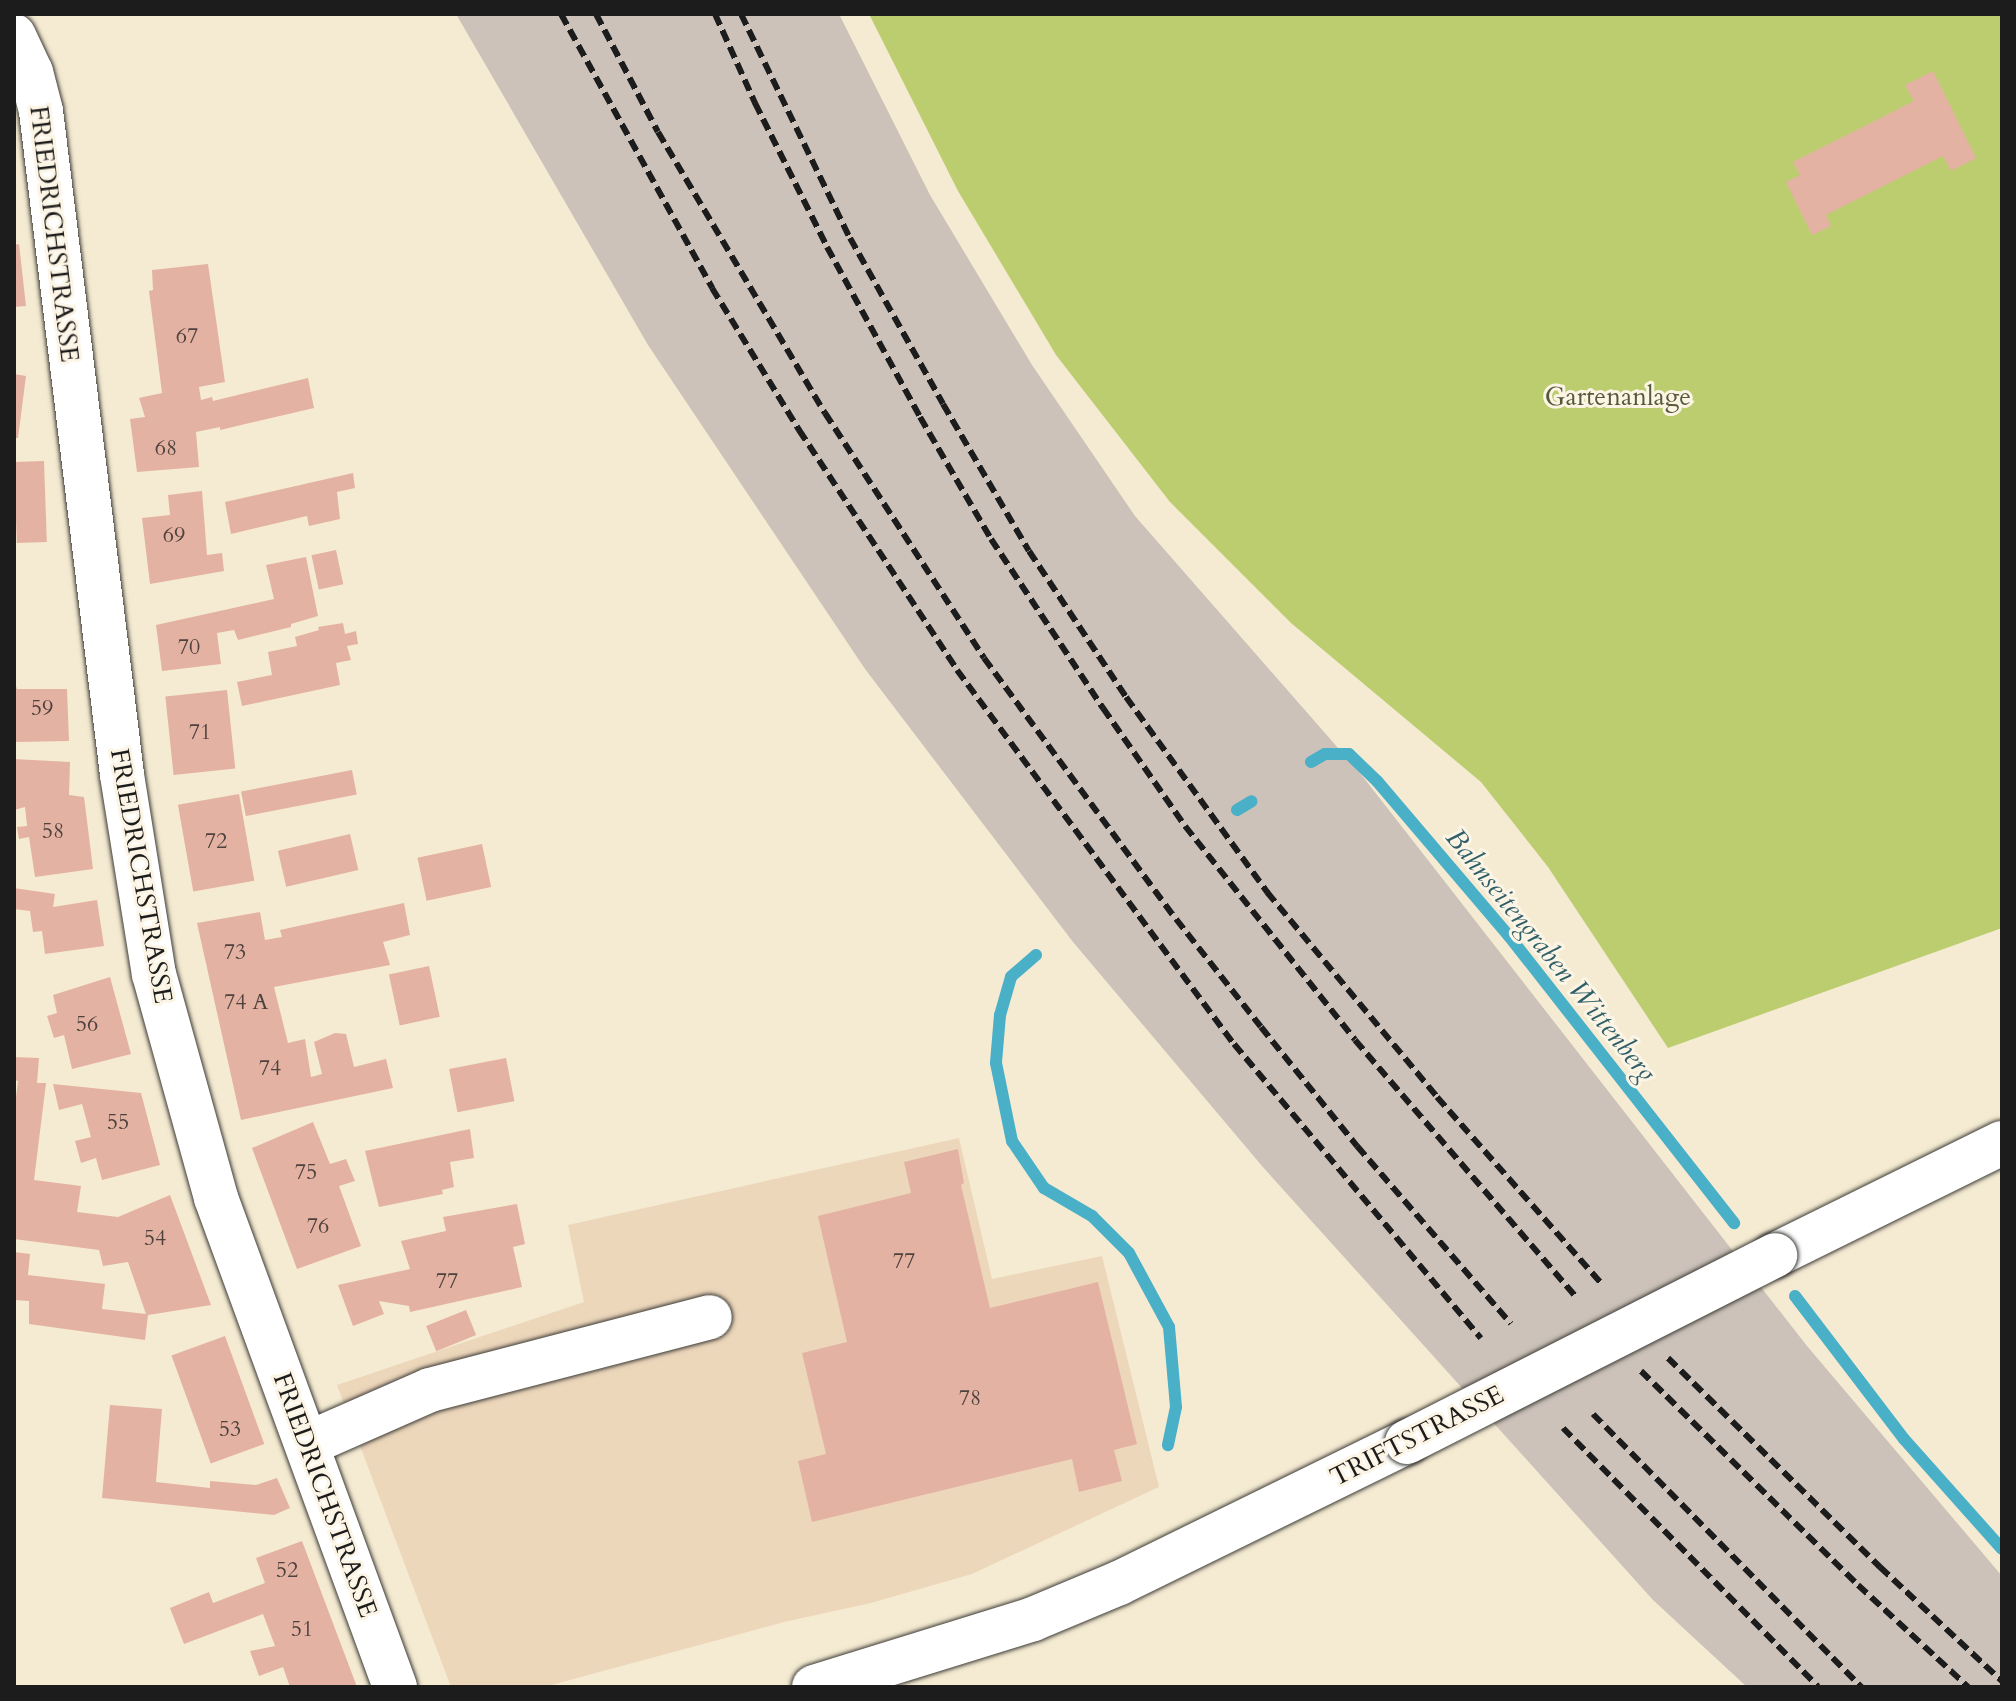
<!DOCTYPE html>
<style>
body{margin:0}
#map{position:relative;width:2016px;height:1701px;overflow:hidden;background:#f5ebd2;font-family:Cardo,serif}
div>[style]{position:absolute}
.built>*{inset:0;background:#edd7bb}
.industrial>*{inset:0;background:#ccc2b9}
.green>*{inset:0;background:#bccd70}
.stream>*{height:12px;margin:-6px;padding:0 6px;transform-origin:6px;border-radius:6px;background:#49b0c8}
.building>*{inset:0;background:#e4b2a2;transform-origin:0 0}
.roads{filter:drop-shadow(0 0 2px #3d3b37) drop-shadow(0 0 2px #3d3b37)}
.minor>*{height:44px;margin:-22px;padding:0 22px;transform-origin:22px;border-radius:22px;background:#fff}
.major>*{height:44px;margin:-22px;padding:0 22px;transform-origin:22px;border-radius:22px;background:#fff}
.rail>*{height:6px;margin-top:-3px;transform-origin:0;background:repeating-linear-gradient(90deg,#1c1c1c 0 12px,transparent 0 18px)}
.bridges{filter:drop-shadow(0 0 2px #3d3b37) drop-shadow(0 0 2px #3d3b37)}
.major-bridge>*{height:44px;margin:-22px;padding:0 22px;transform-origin:22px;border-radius:22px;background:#fff}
span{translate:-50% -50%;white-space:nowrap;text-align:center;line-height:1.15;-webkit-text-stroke:6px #fcf5e5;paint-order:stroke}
.number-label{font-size:22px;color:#4e423e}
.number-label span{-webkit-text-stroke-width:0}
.street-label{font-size:26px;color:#1c1c1c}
.park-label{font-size:26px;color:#545a39}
.water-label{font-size:28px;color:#305f69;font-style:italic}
.frame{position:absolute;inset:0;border:16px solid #1c1c1c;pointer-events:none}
</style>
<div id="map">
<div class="built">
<div style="clip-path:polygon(959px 1138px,992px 1279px,1102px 1256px,1159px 1487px,972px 1574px,871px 1603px,784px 1622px,544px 1687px,451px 1687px,337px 1385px,584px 1302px,568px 1225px)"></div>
</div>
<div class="industrial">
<div style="clip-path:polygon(456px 14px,839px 14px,930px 195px,1032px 365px,1135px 516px,1360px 773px,1807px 1346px,2002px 1576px,2002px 1687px,1747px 1687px,1653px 1600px,1262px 1166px,1073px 942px,865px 669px,648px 345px)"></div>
</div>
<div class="green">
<div style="clip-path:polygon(869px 14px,2002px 14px,2002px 928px,1668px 1048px,1548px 867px,1481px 782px,1291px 623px,1170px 502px,1056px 355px,958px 191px)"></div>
</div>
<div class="stream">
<div style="left:1311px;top:762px;width:16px;rotate:-30deg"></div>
<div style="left:1325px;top:754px;width:24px"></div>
<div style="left:1349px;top:754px;width:39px;rotate:44deg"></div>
<div style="left:1377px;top:781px;width:204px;rotate:49.6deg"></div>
<div style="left:1509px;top:936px;width:365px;rotate:51.9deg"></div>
<div style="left:1237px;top:810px;width:17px;rotate:-31deg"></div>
<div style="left:1036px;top:955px;width:33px;rotate:139deg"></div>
<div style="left:1011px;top:977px;width:40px;rotate:106deg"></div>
<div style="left:1000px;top:1015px;width:48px;rotate:94.8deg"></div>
<div style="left:996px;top:1063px;width:80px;rotate:78.4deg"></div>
<div style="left:1012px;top:1141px;width:57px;rotate:55.8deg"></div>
<div style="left:1044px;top:1188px;width:56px;rotate:30.3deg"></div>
<div style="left:1092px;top:1216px;width:52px;rotate:45deg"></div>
<div style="left:1129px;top:1253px;width:84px;rotate:61.6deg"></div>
<div style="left:1169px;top:1327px;width:80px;rotate:85deg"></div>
<div style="left:1176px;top:1407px;width:39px;rotate:102deg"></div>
<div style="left:1795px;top:1296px;width:180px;rotate:52.7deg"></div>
<div style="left:1904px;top:1439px;width:147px;rotate:48.3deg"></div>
</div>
<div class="building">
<div style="clip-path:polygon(1933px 71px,1976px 158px,1951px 171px,1943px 156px,1826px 215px,1831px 226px,1812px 235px,1786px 182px,1800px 175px,1793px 162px,1914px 101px,1905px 85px)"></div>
<div style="clip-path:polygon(19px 244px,26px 306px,14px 307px,14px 245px)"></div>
<div style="clip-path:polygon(208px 264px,225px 382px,199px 387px,201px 400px,212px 397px,213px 401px,308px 378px,314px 408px,220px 430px,220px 427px,196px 432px,199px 467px,137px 472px,130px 419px,145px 417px,139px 398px,162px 393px,149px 291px,153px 290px,152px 270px)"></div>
<div style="clip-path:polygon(14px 374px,26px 376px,18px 438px,14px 438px)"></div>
<div style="left:44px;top:461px;width:81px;height:30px;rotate:88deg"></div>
<div style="clip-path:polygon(353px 473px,355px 488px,337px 492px,340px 519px,309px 526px,307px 516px,231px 534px,225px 502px)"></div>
<div style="clip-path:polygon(202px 491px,207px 555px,222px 553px,224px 571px,150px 584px,142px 518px,170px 515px,168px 495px)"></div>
<div style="left:336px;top:550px;width:35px;height:25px;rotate:78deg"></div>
<div style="clip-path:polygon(306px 557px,318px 616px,291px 624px,291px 627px,238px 640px,234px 630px,217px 633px,221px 664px,162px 671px,156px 625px,274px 599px,266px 565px)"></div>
<div style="clip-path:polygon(343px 623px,345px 634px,356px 631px,358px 644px,347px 646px,351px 660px,336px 663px,340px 685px,242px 706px,237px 682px,272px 675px,268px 652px,297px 646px,295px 637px,319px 630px,318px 627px)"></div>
<div style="clip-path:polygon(14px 680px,17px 689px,67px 689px,69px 741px,14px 742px)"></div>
<div style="left:227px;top:690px;width:79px;height:62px;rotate:84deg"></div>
<div style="clip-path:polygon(14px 759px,70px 762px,69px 795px,84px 797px,93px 869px,35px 877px,29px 837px,19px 839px,17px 827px,27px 826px,25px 807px,14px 810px)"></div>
<div style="left:352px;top:770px;width:25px;height:113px;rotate:79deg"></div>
<div style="left:239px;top:794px;width:88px;height:62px;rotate:80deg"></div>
<div style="left:350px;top:834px;width:37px;height:74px;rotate:77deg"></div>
<div style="left:482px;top:844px;width:44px;height:66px;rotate:78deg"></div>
<div style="clip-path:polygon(14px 888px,55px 894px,53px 907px,97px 900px,104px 946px,45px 954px,42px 931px,33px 932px,30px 911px,14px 909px)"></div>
<div style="clip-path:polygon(404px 903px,410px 935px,383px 942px,390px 965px,274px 987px,288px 1043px,305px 1039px,311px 1077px,322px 1074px,314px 1042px,335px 1033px,346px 1034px,354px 1067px,386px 1059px,393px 1088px,241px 1120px,197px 923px,260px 912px,265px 940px,282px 937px,280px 930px)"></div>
<div style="left:429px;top:966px;width:52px;height:41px;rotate:78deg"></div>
<div style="clip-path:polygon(110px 977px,131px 1054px,72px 1069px,64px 1035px,54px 1038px,47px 1016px,57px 1013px,53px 995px)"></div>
<div style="clip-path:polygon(14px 1057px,39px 1058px,37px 1083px,46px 1083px,34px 1180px,81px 1186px,77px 1212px,118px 1217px,170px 1195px,211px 1305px,148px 1315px,145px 1340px,29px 1324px,29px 1301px,14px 1300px,14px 1252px,30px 1254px,28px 1275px,105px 1284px,102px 1309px,146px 1314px,128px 1262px,103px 1266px,99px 1250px,14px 1239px,14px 1113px,18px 1081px,14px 1080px)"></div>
<div style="left:506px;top:1058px;width:44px;height:58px;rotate:79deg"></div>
<div style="clip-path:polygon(53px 1084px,141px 1093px,160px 1165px,102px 1180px,96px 1158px,81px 1163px,75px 1141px,91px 1137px,82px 1104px,59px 1110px)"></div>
<div style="clip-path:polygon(313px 1122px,330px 1164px,346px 1159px,355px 1181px,339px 1186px,361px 1246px,297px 1269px,252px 1148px)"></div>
<div style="clip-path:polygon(470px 1129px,474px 1158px,450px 1162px,454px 1187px,442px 1190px,443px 1194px,379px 1207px,365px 1151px)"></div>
<div style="clip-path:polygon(958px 1149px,964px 1183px,961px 1185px,990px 1308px,1098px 1282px,1137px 1444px,1114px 1450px,1122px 1481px,1079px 1492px,1072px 1459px,812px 1522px,798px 1461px,826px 1454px,802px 1353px,847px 1342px,818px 1216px,911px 1193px,904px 1162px)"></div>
<div style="clip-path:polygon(517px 1204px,525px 1244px,513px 1247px,522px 1287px,410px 1312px,409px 1306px,379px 1301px,384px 1314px,353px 1326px,338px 1285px,410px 1269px,401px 1241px,446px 1231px,443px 1217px)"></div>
<div style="left:466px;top:1310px;width:27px;height:43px;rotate:68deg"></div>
<div style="left:225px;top:1336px;width:115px;height:57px;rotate:70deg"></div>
<div style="clip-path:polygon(110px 1405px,162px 1409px,156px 1482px,210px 1488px,210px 1481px,256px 1485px,277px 1478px,290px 1508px,274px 1515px,102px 1498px)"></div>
<div style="clip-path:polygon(302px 1541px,357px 1687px,290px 1687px,283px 1667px,259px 1676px,250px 1651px,275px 1646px,263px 1614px,184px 1644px,170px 1608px,209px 1592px,213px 1603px,265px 1583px,256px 1558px)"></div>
</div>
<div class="roads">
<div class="minor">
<div style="left:14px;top:36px;width:40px;rotate:65deg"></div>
<div style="left:31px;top:72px;width:40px;rotate:75.6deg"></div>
<div style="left:41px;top:111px;width:669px;rotate:83.04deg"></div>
<div style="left:122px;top:775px;width:202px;rotate:80.9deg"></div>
<div style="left:154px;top:974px;width:232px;rotate:74.5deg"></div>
<div style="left:216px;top:1198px;width:521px;rotate:69.89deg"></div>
<div style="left:307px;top:1444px;width:134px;rotate:-23.7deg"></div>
<div style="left:430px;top:1390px;width:289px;rotate:-14.6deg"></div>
</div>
<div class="major">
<div style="left:1775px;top:1255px;width:253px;rotate:-26.3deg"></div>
<div style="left:814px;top:1687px;width:229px;rotate:-17.2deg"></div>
<div style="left:1033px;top:1619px;width:93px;rotate:-22.7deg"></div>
<div style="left:1119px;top:1583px;width:321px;rotate:-26.1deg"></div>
</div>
</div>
<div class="rail">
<div style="left:561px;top:14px;width:313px;rotate:61.1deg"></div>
<div style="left:712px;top:288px;width:167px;rotate:58.5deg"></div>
<div style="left:799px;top:430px;width:287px;rotate:56.6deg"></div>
<div style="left:957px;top:670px;width:465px;rotate:53.5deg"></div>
<div style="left:1234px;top:1044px;width:384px;rotate:50deg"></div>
<div style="left:596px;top:14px;width:133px;rotate:62.3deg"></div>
<div style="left:658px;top:132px;width:327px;rotate:59.3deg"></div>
<div style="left:825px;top:413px;width:292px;rotate:57deg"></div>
<div style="left:984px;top:658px;width:324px;rotate:53.7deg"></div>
<div style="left:1176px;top:919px;width:137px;rotate:51.8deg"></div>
<div style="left:1261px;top:1027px;width:153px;rotate:51.1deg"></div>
<div style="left:1357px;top:1146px;width:235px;rotate:49.1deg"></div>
<div style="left:715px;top:14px;width:98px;rotate:65.8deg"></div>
<div style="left:755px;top:103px;width:161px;rotate:63.4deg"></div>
<div style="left:827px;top:247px;width:194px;rotate:61.3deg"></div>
<div style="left:920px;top:417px;width:141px;rotate:59.8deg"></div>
<div style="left:991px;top:539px;width:203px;rotate:56.5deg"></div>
<div style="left:1103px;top:708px;width:144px;rotate:55.2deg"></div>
<div style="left:1185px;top:826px;width:273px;rotate:51.5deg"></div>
<div style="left:1355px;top:1040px;width:338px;rotate:49.3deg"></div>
<div style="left:741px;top:14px;width:249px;rotate:64.1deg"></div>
<div style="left:850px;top:238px;width:190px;rotate:60.7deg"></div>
<div style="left:943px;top:404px;width:170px;rotate:59.7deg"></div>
<div style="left:1029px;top:551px;width:175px;rotate:56.4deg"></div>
<div style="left:1126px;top:697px;width:241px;rotate:54.1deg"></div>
<div style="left:1267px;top:892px;width:266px;rotate:50.3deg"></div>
<div style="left:1437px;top:1097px;width:248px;rotate:48.6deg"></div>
<div style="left:1668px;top:1358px;width:298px;rotate:44.6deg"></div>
<div style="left:1880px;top:1567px;width:167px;rotate:43.1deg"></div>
<div style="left:1641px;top:1371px;width:305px;rotate:44.6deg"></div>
<div style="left:1858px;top:1585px;width:150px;rotate:42.8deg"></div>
<div style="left:1593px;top:1414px;width:383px;rotate:45.5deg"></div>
<div style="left:1563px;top:1428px;width:363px;rotate:45.4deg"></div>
</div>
<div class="bridges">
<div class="major-bridge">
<div style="left:1407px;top:1442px;width:413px;rotate:-26.9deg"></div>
</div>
</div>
<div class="number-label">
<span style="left:187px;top:337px">67</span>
<span style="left:166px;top:449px">68</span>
<span style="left:174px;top:536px">69</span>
<span style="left:189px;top:648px">70</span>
<span style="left:42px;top:709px">59</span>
<span style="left:200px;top:733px">71</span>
<span style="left:53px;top:832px">58</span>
<span style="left:216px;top:842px">72</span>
<span style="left:235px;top:953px">73</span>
<span style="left:246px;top:1003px">74 A</span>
<span style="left:87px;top:1025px">56</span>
<span style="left:270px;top:1069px">74</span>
<span style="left:118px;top:1123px">55</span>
<span style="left:306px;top:1173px">75</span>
<span style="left:318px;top:1227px">76</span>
<span style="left:155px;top:1239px">54</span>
<span style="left:904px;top:1262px">77</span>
<span style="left:447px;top:1282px">77</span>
<span style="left:970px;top:1399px">78</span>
<span style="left:230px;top:1430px">53</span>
<span style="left:287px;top:1571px">52</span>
<span style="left:302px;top:1630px">51</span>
</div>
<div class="street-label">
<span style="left:54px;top:234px;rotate:83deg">FRIEDRICHSTRASSE</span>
<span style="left:141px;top:876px;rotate:80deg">FRIEDRICHSTRASSE</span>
<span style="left:1417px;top:1436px;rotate:-27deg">TRIFTSTRASSE</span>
<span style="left:325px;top:1495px;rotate:70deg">FRIEDRICHSTRASSE</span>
</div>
<div class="park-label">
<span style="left:1618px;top:397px">Gartenanlage</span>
</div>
<div class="water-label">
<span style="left:1551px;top:955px;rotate:51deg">Bahnseitengraben Wittenberg</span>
</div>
<div class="frame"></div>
</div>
